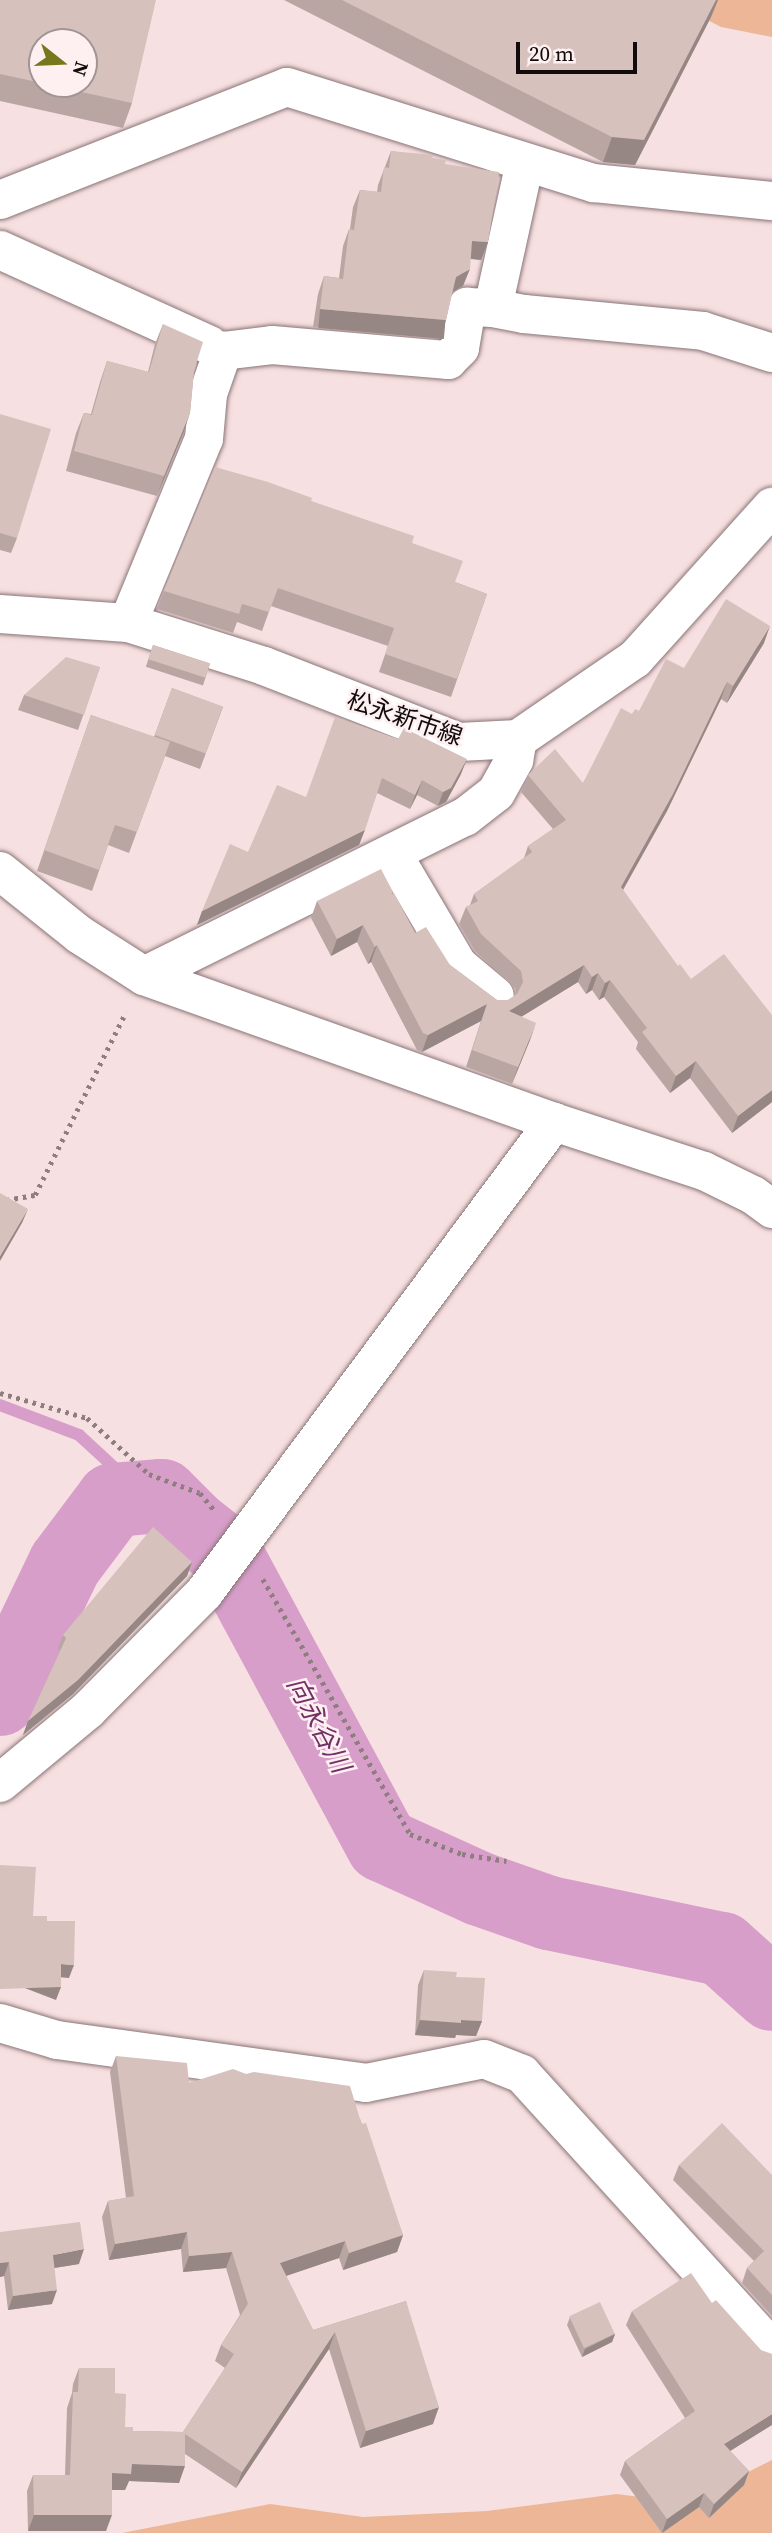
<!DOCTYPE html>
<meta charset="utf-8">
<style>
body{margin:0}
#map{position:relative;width:772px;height:2533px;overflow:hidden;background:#f7e0e1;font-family:"Source Serif 4","Noto Sans JP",serif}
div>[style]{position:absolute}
.green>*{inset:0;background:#ecb697}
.stream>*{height:12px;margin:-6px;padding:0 6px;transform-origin:6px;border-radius:6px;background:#d79eca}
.river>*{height:74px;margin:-37px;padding:0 37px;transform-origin:37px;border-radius:37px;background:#d79eca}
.path>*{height:4.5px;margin-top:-2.25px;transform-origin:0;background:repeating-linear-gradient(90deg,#8e7e7f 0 3.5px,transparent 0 8.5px)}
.roads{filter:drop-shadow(0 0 2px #897476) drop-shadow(0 0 2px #897476)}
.minor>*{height:38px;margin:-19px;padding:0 19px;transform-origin:19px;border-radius:19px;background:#fff}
.major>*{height:38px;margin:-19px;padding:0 19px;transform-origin:19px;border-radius:19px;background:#fff}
.wall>*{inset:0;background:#b9a6a2;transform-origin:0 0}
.shaded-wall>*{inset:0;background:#968784;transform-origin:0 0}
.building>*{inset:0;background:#d7c1bc;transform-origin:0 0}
span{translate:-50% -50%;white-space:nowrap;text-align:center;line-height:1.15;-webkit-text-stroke:5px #fef0f1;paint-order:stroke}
.street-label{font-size:24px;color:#120b0b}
.water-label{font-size:26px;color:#732f67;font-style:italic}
.north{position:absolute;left:28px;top:28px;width:70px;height:70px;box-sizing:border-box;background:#fef0f1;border:2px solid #a09495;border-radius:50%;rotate:108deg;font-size:19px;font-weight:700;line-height:28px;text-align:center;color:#120b0b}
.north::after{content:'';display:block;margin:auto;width:24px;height:32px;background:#77771d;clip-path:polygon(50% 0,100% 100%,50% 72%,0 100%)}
.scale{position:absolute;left:516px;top:42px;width:121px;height:32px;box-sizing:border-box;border:4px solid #120b0b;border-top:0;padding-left:9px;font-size:21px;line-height:24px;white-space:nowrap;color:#120b0b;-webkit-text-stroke:5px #fef0f1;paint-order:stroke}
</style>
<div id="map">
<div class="green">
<div style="clip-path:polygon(669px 0,772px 0,772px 37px,721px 27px)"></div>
<div style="clip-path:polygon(772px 2460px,772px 2533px,122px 2533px,270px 2504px,363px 2517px,487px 2511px,617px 2494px,686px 2503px)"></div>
</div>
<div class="stream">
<div style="left:0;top:1405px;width:85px;rotate:20.8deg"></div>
<div style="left:79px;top:1435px;width:50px;rotate:42.6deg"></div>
<div style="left:116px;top:1469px;width:53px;rotate:30.4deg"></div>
</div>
<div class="river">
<div style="left:0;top:1699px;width:150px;rotate:-64.3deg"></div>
<div style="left:65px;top:1564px;width:80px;rotate:-53.1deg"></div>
<div style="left:113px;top:1500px;width:49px;rotate:-4.7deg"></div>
<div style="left:162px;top:1496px;width:42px;rotate:45deg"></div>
<div style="left:192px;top:1526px;width:42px;rotate:38.2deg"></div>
<div style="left:225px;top:1552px;width:333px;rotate:61.7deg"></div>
<div style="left:383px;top:1845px;width:107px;rotate:24.4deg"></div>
<div style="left:480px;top:1889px;width:73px;rotate:19.2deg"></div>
<div style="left:549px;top:1913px;width:177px;rotate:11.8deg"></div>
<div style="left:722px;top:1949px;width:67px;rotate:42deg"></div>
</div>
<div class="path">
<div style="left:0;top:1197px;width:7px;rotate:27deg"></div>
<div style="left:6px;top:1200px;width:29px;rotate:-10deg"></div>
<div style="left:35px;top:1195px;width:204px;rotate:-63.6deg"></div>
<div style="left:0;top:1393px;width:91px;rotate:16deg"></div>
<div style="left:87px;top:1418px;width:84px;rotate:42.1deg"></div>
<div style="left:149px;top:1474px;width:54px;rotate:20.4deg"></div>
<div style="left:200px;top:1493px;width:25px;rotate:50deg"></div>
<div style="left:263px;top:1579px;width:294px;rotate:60deg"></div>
<div style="left:410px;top:1834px;width:56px;rotate:21deg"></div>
<div style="left:462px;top:1854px;width:45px;rotate:9deg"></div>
</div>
<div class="roads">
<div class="minor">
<div style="left:525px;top:162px;width:149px;rotate:102.4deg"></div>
<div style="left:493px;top:308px;width:32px;rotate:11deg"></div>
<div style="left:524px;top:314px;width:180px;rotate:5.4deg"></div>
<div style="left:703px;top:331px;width:72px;rotate:17.7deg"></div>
<div style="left:0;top:200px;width:308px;rotate:-21.5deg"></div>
<div style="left:287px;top:87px;width:322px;rotate:17.4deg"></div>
<div style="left:594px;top:183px;width:179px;rotate:5.8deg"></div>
<div style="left:0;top:250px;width:230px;rotate:24.4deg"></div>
<div style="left:128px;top:623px;width:199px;rotate:-67.6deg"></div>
<div style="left:204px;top:439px;width:45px;rotate:-84.9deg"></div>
<div style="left:208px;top:394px;width:46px;rotate:-70.8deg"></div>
<div style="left:223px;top:351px;width:49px;rotate:-7deg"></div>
<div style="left:272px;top:345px;width:177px;rotate:4.9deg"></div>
<div style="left:448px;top:360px;width:17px;rotate:-45deg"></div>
<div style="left:460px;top:348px;width:42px;rotate:-80.3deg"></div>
<div style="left:467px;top:307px;width:26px;rotate:2deg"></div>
<div style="left:392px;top:853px;width:130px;rotate:59.5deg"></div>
<div style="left:458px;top:965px;width:48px;rotate:40deg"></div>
<div style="left:0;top:871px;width:102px;rotate:38.7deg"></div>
<div style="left:80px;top:935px;width:76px;rotate:32.6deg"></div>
<div style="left:144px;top:976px;width:435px;rotate:19.6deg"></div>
<div style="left:554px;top:1122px;width:158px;rotate:18.1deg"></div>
<div style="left:704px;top:1171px;width:55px;rotate:26.1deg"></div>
<div style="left:753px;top:1195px;width:24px;rotate:36deg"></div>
<div style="left:144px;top:976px;width:358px;rotate:-26.4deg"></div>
<div style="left:465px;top:817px;width:39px;rotate:-38deg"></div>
<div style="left:496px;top:793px;width:38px;rotate:-61deg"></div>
<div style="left:514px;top:760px;width:21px;rotate:-79deg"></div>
<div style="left:0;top:1783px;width:114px;rotate:-39.7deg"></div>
<div style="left:88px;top:1710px;width:165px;rotate:-45.2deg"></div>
<div style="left:204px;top:1593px;width:587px;rotate:-53.38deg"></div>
<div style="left:0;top:2023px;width:59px;rotate:16.6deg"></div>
<div style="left:57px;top:2040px;width:312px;rotate:7.9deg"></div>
<div style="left:366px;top:2083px;width:120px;rotate:-11.5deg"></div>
<div style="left:484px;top:2059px;width:41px;rotate:21.5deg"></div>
<div style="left:522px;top:2074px;width:372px;rotate:47.7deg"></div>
</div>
<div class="major">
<div style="left:0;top:614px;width:128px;rotate:4deg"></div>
<div style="left:128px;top:623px;width:143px;rotate:17.5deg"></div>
<div style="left:264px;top:666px;width:209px;rotate:21.3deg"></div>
<div style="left:459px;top:742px;width:59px;rotate:-2.9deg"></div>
<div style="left:518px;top:739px;width:142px;rotate:-34.4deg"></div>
<div style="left:635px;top:659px;width:205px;rotate:-48deg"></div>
</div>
</div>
<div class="wall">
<div style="clip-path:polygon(evenodd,0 0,132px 103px,123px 128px,0 101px,0 0,42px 42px,84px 84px,42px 84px,42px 42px)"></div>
<div style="clip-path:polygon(284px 0,718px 0,711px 17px,635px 165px,603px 162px)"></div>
<div style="clip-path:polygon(391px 151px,432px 158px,445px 164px,488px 242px,481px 260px,470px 259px,463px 286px,452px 293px,446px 320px,440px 337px,313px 327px,318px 294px,324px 276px,339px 278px,343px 246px,349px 229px,350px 229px,353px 207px,360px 190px,377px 192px,378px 185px)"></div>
<div style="clip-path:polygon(163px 324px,194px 371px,190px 413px,157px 496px,66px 471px,76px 433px,84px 413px,91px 414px,100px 382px,107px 361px,148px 372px,155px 344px)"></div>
<div style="clip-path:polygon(0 414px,17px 538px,11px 553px,0 550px)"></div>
<div style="clip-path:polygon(311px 501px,412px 543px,455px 582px,487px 594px,451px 697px,379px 672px,388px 646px,271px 606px,262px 631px,237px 622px,233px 633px,157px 609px,164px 591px)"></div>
<div style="clip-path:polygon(764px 643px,727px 703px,721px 699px,667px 811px,623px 890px,772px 1102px,732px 1133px,690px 1078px,670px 1093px,636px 1049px,638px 1042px,604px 997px,599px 1000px,592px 990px,586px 994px,578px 982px,521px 1017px,530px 1040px,512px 1084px,466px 1067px,481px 1021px,422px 1052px,417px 1050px,371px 962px,368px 964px,357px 942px,331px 956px,311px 918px,317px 901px,392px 895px,415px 933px,450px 965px,497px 1000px,508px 1000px,516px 995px,515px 988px,475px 951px,459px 924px,466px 907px,470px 905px,474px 894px,524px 858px,528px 846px,553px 829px,521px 792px,528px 775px,583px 783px,632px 714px,639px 711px,684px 668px)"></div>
<div style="left:153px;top:645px;width:60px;height:23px;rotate:18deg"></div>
<div style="clip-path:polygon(100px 667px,78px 730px,18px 710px,24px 695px)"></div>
<div style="clip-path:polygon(172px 688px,223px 707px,200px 769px,165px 756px,129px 853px,108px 845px,92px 891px,37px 871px,91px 715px,154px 737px)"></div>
<div style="clip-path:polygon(398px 739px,461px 774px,446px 802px,438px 806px,417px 795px,410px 809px,377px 793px,359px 845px,197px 925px,248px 852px,306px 797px)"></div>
<div style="clip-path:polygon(192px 1562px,187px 1576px,73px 1694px,23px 1735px,28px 1721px,60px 1651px,58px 1649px,63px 1635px)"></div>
<div style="clip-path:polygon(424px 1970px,482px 2021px,476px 2036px,456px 2035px,455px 2038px,415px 2035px,418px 1985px)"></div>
<div style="clip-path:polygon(116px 2056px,189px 2083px,360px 2119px,403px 2235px,397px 2252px,343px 2270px,339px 2258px,286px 2276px,313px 2330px,406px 2301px,433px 2424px,360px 2448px,329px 2349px,236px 2488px,185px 2454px,179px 2483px,129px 2481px,125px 2490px,112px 2490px,106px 2531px,28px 2531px,27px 2491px,33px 2475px,65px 2475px,67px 2408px,72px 2393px,73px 2384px,79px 2368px,115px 2393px,125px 2427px,133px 2431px,183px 2432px,225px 2368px,215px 2361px,221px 2345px,240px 2315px,226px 2268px,183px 2272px,181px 2249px,109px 2260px,102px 2217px,108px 2201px,126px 2198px,110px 2072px)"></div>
<div style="clip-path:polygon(679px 2165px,772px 2175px,772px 2316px,742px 2283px,747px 2268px,754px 2261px,673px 2180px)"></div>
<div style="clip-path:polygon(0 2232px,79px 2264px,54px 2268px,52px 2304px,8px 2310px,4px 2276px,0 2277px)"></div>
<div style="clip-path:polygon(632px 2311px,730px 2451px,749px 2471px,744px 2485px,709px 2518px,699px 2507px,662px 2533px,620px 2475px,625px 2461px,685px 2418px,626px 2325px)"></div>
<div style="clip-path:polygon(570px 2317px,615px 2334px,612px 2342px,582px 2357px,567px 2325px)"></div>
</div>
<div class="shaded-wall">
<div style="clip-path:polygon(716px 0,718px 0,711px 17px,635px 165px,603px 162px,612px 137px)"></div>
<div style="clip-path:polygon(472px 241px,488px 242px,481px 260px,466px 258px)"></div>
<div style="clip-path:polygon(470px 269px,463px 286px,449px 294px,456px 277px)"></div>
<div style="left:320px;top:309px;width:126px;height:19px;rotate:5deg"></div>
<div style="clip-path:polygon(190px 413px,183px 434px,157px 496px,164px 476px)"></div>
<div style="clip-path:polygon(770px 626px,764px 643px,727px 703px,733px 686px)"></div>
<div style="clip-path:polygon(727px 682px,721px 699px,667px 811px,615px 904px,621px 887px)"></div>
<div style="clip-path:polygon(467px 759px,461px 774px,446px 802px,438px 806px,443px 792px)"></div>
<div style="clip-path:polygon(422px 780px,417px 795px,410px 809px,415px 795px)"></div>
<div style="clip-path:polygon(365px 830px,359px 845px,197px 925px,202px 911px)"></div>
<div style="clip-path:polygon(363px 925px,357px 942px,331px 956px,337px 939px)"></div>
<div style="clip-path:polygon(377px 945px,371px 962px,368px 964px,375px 947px)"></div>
<div style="clip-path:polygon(584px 965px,578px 982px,503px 1028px,509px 1011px)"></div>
<div style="clip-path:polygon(598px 973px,592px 990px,586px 994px,592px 977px)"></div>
<div style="clip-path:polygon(610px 980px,604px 997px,599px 1000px,605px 983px)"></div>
<div style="clip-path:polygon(487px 1004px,481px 1021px,422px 1052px,428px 1035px)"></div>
<div style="clip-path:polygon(536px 1023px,530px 1040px,512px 1084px,518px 1067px)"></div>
<div style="clip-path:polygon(696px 1061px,690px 1078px,670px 1093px,676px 1076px)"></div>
<div style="clip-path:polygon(772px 1090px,772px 1102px,732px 1133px,738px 1116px)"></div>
<div style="clip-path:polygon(28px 1209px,22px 1223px,0 1261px,0 1256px)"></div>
<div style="clip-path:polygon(192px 1562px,187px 1576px,73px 1694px,23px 1735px,28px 1721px)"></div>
<div style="clip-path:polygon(61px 1964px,74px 1965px,69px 1978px,57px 1977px)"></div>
<div style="left:61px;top:1987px;width:14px;height:61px;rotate:111deg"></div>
<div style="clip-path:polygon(420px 2020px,461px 2020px,482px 2021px,476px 2036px,456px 2035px,455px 2038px,415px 2035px)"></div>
<div style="clip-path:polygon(187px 2232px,181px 2249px,109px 2260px,115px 2244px)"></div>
<div style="clip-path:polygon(403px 2235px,397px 2252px,343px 2270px,349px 2253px)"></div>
<div style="clip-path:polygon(345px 2241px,339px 2258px,274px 2280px,280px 2263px)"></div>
<div style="clip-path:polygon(84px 2249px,79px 2264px,48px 2269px,53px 2255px)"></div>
<div style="clip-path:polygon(232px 2252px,226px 2268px,183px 2272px,189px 2256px)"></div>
<div style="clip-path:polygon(9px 2262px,4px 2276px,0 2277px,0 2263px)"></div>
<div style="clip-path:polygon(57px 2290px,52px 2304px,8px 2310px,13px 2296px)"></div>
<div style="clip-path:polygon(335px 2332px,329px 2349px,236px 2488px,242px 2472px)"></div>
<div style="clip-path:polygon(615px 2334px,612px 2342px,582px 2357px,585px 2349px)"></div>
<div style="clip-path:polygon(439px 2407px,433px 2424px,360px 2448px,366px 2431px)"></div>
<div style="clip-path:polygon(772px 2414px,772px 2425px,719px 2458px,724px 2444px)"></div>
<div style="clip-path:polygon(132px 2464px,185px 2466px,179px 2483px,129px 2481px,125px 2490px,106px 2490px,112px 2473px)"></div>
<div style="clip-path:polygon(749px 2471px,744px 2485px,709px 2518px,714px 2504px)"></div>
<div style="clip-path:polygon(704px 2493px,699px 2507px,662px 2533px,667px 2519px)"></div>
<div style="clip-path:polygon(34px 2515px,112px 2515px,106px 2531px,28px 2531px)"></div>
</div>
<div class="building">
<div style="clip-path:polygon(0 0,156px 0,132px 103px,45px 84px,84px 84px,84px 42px,42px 42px,42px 83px,0 74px)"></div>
<div style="clip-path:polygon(342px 0,716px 0,644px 140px,612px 137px)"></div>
<div style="clip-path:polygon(391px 151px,433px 155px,432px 158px,446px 160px,445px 164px,499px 172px,488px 242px,472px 241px,470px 269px,456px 277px,446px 320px,320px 309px,324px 276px,343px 279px,349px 229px,354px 230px,360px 190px,381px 192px,384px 167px,389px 168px)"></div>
<div style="clip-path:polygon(163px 324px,203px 342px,194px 371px,190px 413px,164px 476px,74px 451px,84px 413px,92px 415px,107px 361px,149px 372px)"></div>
<div style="clip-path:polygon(0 414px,51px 429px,17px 538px,0 533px)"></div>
<div style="clip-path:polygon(215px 467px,268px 482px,312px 498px,311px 501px,414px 536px,412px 543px,463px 561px,455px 582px,487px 594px,457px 679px,385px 654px,394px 628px,278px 588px,269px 612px,242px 604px,239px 614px,164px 591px)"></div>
<div style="clip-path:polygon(726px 599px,770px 626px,733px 686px,727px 682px,673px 794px,621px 887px,678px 966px,680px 964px,691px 979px,724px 954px,772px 1015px,772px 1090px,738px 1116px,696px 1061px,676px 1076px,642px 1032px,647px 1028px,610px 980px,605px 983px,598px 973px,592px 977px,584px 965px,509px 1011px,536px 1023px,518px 1067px,472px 1050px,487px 1004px,428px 1035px,423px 1033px,377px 945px,375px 947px,363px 925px,337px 939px,317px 901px,381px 869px,393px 892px,391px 895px,394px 893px,415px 933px,426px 927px,450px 965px,497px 1000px,508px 1000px,517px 994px,523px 982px,521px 971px,481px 934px,466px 907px,478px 901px,474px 894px,532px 852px,528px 846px,566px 820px,528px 775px,555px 749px,583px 783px,621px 708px,632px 714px,635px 709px,639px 711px,666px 659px,684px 668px)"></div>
<div style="left:153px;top:645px;width:60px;height:15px;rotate:18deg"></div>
<div style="clip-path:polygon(66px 657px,100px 667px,84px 715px,24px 695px)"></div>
<div style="left:172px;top:688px;width:54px;height:50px;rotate:20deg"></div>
<div style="clip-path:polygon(91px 715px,170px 742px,137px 832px,115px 825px,99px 870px,44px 850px)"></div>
<div style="clip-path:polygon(335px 717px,398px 739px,404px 728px,467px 759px,451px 788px,443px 792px,422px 780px,415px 795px,382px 778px,365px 830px,202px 911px,230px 844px,248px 852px,277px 785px,306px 797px)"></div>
<div style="clip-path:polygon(0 1193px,28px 1209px,0 1256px)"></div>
<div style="clip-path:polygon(153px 1527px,192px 1562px,78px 1680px,28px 1721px,66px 1638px,63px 1635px)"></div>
<div style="clip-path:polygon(0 1865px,36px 1867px,33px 1916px,47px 1916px,47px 1921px,75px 1921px,74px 1965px,61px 1964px,61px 1987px,0 1989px)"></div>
<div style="clip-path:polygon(424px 1970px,457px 1972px,456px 1977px,485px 1978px,482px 2021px,461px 2020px,461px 2023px,420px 2020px)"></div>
<div style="clip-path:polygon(116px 2056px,187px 2063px,189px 2083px,233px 2069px,246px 2074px,254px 2072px,350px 2086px,360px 2119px,362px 2124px,366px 2123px,403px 2235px,349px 2253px,345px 2241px,280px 2263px,313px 2330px,406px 2301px,439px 2407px,366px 2431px,335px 2332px,242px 2472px,185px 2434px,185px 2466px,132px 2464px,131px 2474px,112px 2473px,112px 2515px,34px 2515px,33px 2475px,70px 2475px,73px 2392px,78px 2392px,79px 2368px,115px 2368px,115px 2393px,126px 2394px,125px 2427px,133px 2427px,133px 2431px,183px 2432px,234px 2354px,221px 2345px,248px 2304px,232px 2252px,189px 2256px,187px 2232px,115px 2244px,108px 2201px,134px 2196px)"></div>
<div style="clip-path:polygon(722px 2123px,772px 2175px,772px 2295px,747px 2268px,764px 2251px,679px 2165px)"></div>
<div style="clip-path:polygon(80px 2222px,84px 2249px,53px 2255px,57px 2290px,13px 2296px,9px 2262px,0 2263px,0 2232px)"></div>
<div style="clip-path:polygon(691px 2273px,712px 2303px,716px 2300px,761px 2350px,772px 2354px,772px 2414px,724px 2444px,749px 2471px,714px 2504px,704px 2493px,667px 2519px,625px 2461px,695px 2411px,632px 2311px)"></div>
<div style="left:600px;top:2302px;width:35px;height:34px;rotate:65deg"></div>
</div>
<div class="street-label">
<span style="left:405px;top:718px;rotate:19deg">松永新市線</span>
</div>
<div class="water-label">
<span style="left:318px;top:1725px;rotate:62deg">向永谷川</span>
</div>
<div class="north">N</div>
<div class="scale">20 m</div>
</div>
